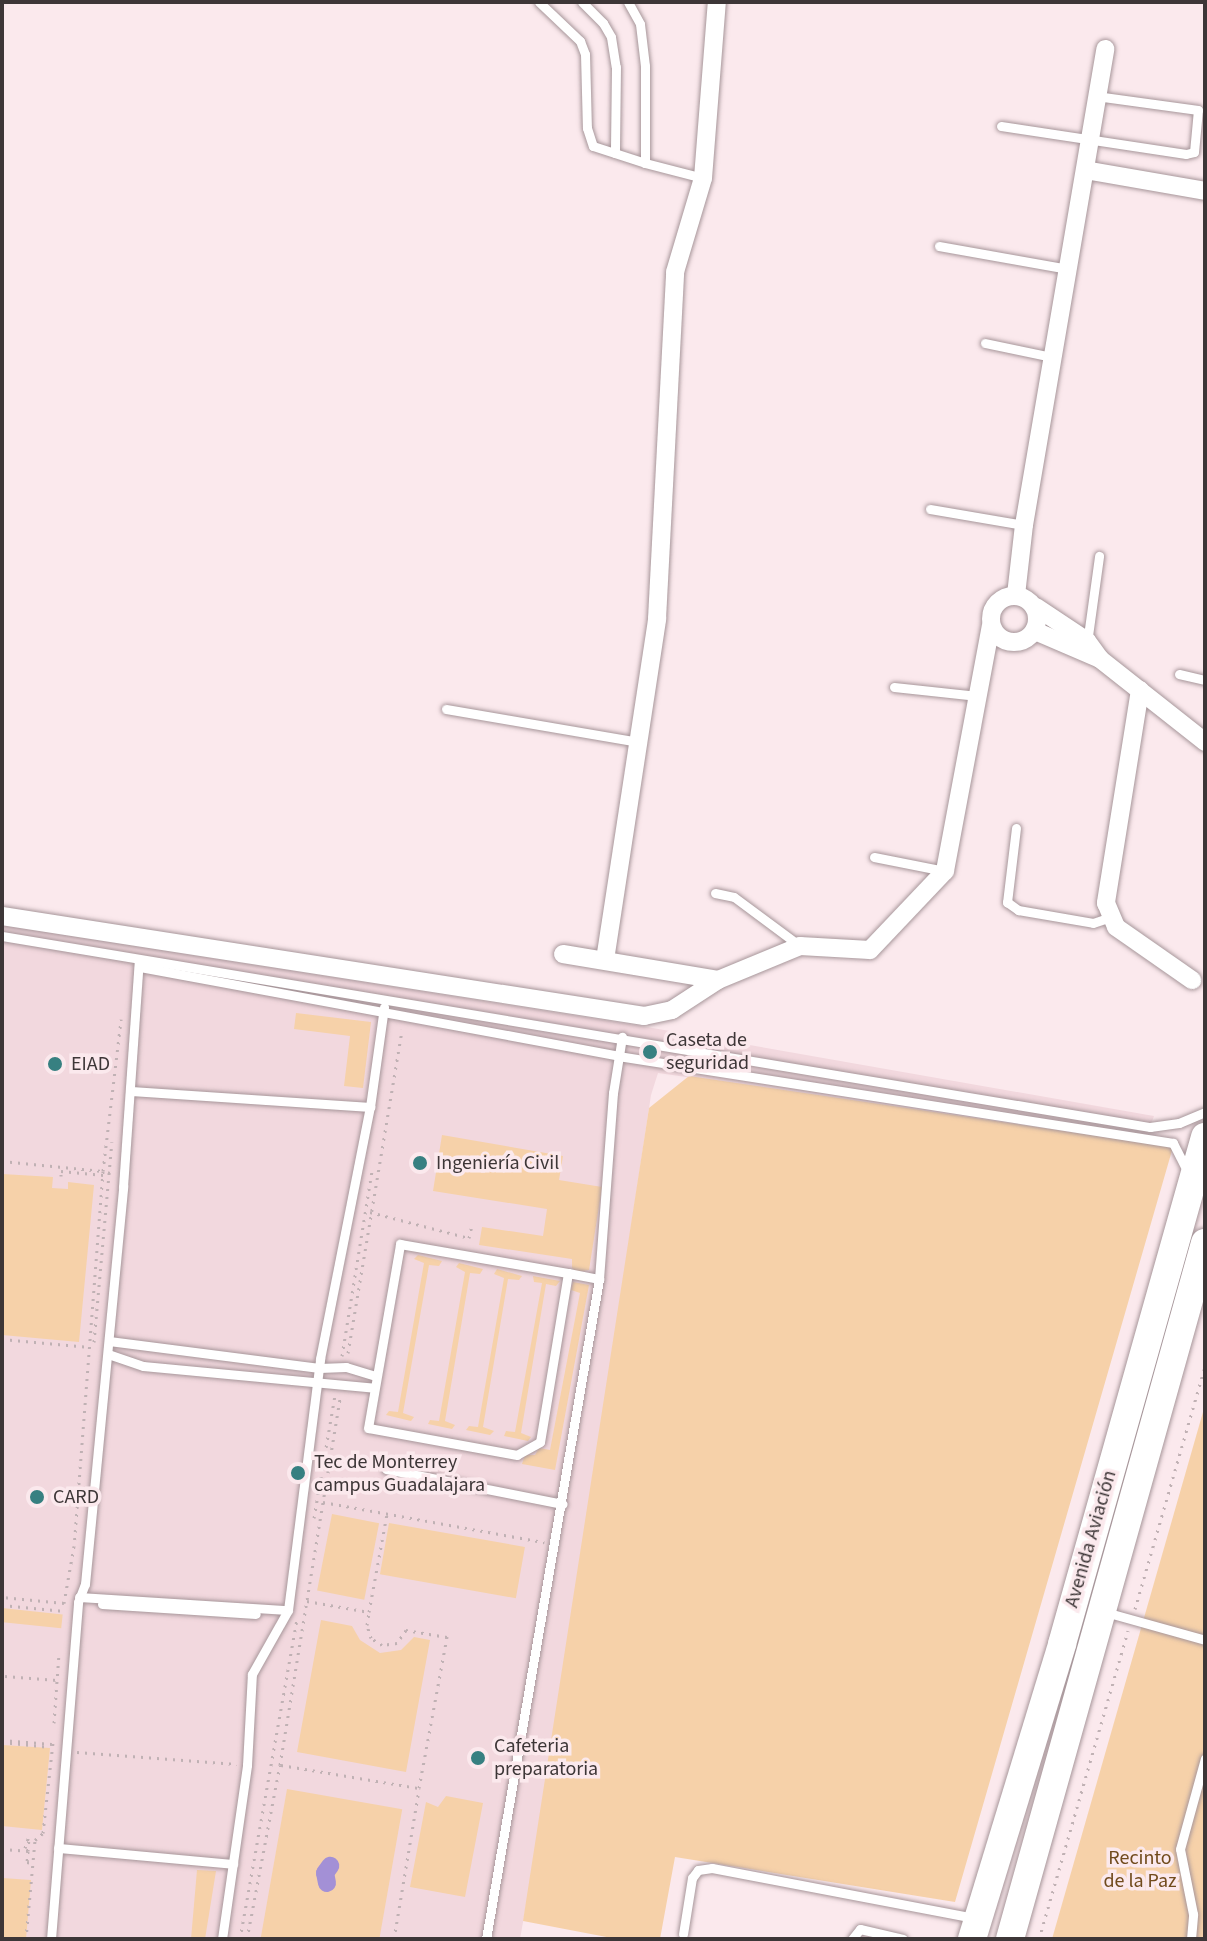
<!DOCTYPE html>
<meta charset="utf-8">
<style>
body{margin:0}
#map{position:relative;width:1207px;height:1941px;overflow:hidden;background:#fbe9ed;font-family:"Source Sans 3",sans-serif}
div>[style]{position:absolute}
.built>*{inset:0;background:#f2d8de}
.green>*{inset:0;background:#f6d1a9;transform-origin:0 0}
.canal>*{height:18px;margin:-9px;padding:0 9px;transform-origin:9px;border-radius:9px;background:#a390d6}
.path>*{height:3px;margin-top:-1.5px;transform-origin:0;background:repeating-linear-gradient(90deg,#c0b1b4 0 2px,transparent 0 8px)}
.roads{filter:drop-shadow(0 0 2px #a7969a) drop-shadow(0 0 2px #a7969a)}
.lane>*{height:9px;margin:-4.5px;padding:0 4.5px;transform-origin:4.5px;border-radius:4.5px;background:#fff}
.street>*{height:18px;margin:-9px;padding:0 9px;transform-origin:9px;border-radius:9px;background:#fff}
.street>.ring{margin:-9px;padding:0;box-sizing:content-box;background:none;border:18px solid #fff;border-radius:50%}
.primary>*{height:28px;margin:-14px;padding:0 14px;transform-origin:14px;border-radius:14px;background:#fff}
.dots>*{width:22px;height:22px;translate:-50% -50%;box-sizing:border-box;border:4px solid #fbe9ed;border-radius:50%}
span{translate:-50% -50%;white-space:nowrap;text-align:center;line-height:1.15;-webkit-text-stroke:7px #fbe9ed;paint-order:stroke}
.poi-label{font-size:20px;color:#3d3637}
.left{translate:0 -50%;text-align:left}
.street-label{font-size:20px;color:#3d3637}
.park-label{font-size:20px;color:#714b1d}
.frame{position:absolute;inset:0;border:4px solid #3d3637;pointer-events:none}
</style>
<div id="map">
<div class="built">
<div style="clip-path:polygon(2px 925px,647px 1027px,1154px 1116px,1144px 1142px,658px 1073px,651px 1095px,544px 1804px,520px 1939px,2px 1939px)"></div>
</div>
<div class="green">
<div style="clip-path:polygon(296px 1013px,371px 1022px,363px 1088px,344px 1086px,350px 1036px,294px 1029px)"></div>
<div style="clip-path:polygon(689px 1076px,1173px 1147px,955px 1902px,675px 1857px,660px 1939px,617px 1939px,523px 1921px,649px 1108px)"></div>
<div style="clip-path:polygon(442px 1135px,563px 1156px,559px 1180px,602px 1187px,589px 1270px,576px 1272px,572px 1268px,572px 1259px,479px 1245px,482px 1227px,543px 1236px,547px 1209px,433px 1191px)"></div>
<div style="clip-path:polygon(2px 1174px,53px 1177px,52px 1188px,68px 1189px,68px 1182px,94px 1185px,79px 1342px,2px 1335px)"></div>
<div style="clip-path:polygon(418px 1255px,442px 1261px,439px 1266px,429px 1265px,403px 1413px,414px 1417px,411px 1421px,386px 1415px,389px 1411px,398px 1412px,424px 1263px,414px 1259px)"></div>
<div style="clip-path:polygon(459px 1263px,483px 1269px,480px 1274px,470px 1273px,445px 1421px,455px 1425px,452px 1429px,428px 1424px,430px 1420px,439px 1421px,465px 1272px,456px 1267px)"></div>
<div style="clip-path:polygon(497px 1269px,522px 1276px,519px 1280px,508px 1279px,483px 1427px,494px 1431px,490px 1435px,466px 1430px,469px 1426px,478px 1427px,504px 1278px,494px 1274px)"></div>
<div style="clip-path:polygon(533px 1276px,560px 1281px,556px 1286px,546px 1284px,521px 1433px,531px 1437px,528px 1441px,504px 1436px,506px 1431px,515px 1432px,542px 1283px,534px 1282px)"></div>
<div style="clip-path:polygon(573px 1282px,589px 1285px,555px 1470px,522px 1464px,525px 1455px,535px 1455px,539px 1448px,550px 1450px,580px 1293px,571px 1290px)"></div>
<div style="clip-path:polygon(1205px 1405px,1205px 1939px,1052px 1939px)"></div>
<div style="left:332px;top:1514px;width:48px;height:78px;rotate:11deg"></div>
<div style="left:389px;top:1523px;width:138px;height:52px;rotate:10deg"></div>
<div style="left:2px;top:1608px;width:61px;height:14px;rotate:6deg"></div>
<div style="clip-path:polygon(321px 1620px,352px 1626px,360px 1640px,380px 1653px,401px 1650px,414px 1637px,430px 1640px,406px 1772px,297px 1752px)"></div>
<div style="clip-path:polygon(2px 1745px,50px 1748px,42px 1830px,2px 1826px)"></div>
<div style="left:287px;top:1789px;width:117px;height:152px;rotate:10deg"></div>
<div style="clip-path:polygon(446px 1796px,483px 1803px,465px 1897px,410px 1887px,426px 1802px,438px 1807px)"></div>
<div style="clip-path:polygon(197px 1870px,216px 1871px,205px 1939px,191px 1939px)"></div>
<div style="clip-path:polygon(2px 1878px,31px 1880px,26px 1939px,2px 1939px)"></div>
</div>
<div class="canal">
<div style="left:327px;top:1883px;width:10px;rotate:-101deg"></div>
<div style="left:325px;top:1873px;width:9px;rotate:-54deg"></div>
</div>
<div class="path">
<div style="left:2px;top:1161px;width:101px;rotate:5.7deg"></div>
<div style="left:103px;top:1171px;width:376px;rotate:94.4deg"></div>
<div style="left:74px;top:1546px;width:58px;rotate:100deg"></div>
<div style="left:64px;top:1603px;width:62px;rotate:-174.5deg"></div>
<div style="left:110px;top:1173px;width:7px;rotate:-164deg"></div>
<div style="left:103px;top:1171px;width:153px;rotate:-83.2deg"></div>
<div style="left:61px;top:1176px;width:5px;rotate:-90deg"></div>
<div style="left:61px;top:1171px;width:43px;rotate:5.3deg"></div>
<div style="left:370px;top:1212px;width:102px;rotate:14.7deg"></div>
<div style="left:469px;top:1238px;width:13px;rotate:-77deg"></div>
<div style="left:2px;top:1339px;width:88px;rotate:5.2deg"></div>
<div style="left:94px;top:1342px;width:201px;rotate:-84.9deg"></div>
<div style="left:348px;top:1353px;width:328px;rotate:-80.5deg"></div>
<div style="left:342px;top:1356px;width:188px;rotate:-80.8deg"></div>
<div style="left:323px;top:1502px;width:225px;rotate:10.3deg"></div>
<div style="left:314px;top:1518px;width:125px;rotate:-80.3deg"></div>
<div style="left:307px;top:1601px;width:63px;rotate:10.1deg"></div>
<div style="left:369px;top:1612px;width:100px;rotate:-79.6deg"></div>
<div style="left:2px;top:1605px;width:63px;rotate:5.4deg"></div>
<div style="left:1135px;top:1609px;width:252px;rotate:-73.9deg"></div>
<div style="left:5px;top:1676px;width:52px;rotate:4.4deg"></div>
<div style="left:54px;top:1723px;width:69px;rotate:-85.9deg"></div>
<div style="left:2px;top:1740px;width:50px;rotate:4.6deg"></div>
<div style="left:2px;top:1742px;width:48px;rotate:5.9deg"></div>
<div style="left:77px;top:1752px;width:160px;rotate:4.3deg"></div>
<div style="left:281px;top:1765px;width:140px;rotate:9.5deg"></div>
<div style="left:419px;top:1788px;width:154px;rotate:-79.5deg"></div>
<div style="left:447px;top:1637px;width:42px;rotate:-170.3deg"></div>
<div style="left:406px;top:1630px;width:16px;rotate:125deg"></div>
<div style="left:397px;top:1643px;width:15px;rotate:172deg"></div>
<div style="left:382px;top:1645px;width:13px;rotate:-148deg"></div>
<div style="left:371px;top:1638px;width:14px;rotate:-107deg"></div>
<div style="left:367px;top:1625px;width:13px;rotate:-81deg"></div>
<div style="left:25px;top:1848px;width:13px;rotate:-72deg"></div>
<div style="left:2px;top:1849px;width:26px;rotate:4deg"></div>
<div style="left:28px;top:1851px;width:11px;rotate:95deg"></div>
<div style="left:27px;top:1862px;width:5px;rotate:11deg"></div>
<div style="left:28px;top:1851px;width:15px;rotate:-86deg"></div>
<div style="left:26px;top:1939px;width:99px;rotate:-84.8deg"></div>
<div style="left:35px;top:1840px;width:11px;rotate:-41deg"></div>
<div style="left:43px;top:1833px;width:92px;rotate:-83.7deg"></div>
<div style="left:240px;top:1939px;width:324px;rotate:-79.9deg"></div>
<div style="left:247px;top:1939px;width:177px;rotate:-79.3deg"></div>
<div style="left:280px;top:1765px;width:373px;rotate:-80.7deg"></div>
<div style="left:394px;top:1939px;width:152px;rotate:-80.5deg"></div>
<div style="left:1039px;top:1939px;width:321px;rotate:-73.9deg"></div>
</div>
<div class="roads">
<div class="lane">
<div style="left:539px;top:2px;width:57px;rotate:43.6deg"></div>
<div style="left:580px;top:41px;width:14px;rotate:69deg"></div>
<div style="left:585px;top:54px;width:74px;rotate:88.5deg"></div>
<div style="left:587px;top:128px;width:19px;rotate:72deg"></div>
<div style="left:593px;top:146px;width:55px;rotate:18.1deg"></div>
<div style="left:582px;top:2px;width:30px;rotate:45deg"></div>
<div style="left:603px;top:23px;width:16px;rotate:60deg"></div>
<div style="left:611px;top:37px;width:30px;rotate:81deg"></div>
<div style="left:616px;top:67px;width:86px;rotate:90.7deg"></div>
<div style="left:628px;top:2px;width:25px;rotate:61deg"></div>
<div style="left:640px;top:24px;width:42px;rotate:83.2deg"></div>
<div style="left:645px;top:66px;width:97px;rotate:90deg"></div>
<div style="left:645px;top:163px;width:60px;rotate:14.5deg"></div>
<div style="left:1001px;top:126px;width:187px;rotate:8.6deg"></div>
<div style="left:1186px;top:154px;width:8px;rotate:-14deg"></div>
<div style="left:1194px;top:152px;width:42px;rotate:-84.6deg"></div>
<div style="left:1198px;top:110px;width:103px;rotate:-172.2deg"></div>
<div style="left:939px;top:246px;width:131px;rotate:10.1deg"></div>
<div style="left:985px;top:343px;width:68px;rotate:11.8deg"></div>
<div style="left:930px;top:509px;width:95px;rotate:9.7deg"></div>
<div style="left:1087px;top:643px;width:88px;rotate:-82.1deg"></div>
<div style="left:1179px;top:674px;width:27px;rotate:13deg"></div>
<div style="left:894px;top:687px;width:84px;rotate:6.1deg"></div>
<div style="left:446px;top:709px;width:197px;rotate:9.7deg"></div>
<div style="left:1016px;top:828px;width:75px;rotate:96.9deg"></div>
<div style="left:1007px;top:902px;width:14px;rotate:36deg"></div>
<div style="left:1018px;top:910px;width:76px;rotate:9.8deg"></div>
<div style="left:1093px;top:923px;width:18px;rotate:-19deg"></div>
<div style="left:874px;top:857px;width:72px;rotate:11.2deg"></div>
<div style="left:715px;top:893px;width:19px;rotate:12deg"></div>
<div style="left:734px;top:897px;width:82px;rotate:36.6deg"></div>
<div style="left:2px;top:936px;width:1164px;rotate:9.45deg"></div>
<div style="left:1150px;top:1127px;width:29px;rotate:-8deg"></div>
<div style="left:1179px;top:1123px;width:28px;rotate:-23deg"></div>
<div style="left:140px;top:967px;width:486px;rotate:10.5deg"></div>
<div style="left:618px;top:1056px;width:562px;rotate:8.91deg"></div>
<div style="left:1173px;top:1143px;width:31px;rotate:63deg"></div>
<div style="left:131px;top:1091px;width:240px;rotate:3.8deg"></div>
<div style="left:370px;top:1107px;width:101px;rotate:-82deg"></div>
<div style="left:400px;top:1244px;width:170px;rotate:9.8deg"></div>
<div style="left:568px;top:1273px;width:171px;rotate:99.4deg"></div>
<div style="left:540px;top:1442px;width:26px;rotate:151deg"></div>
<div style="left:517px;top:1455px;width:151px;rotate:-169.7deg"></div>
<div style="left:368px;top:1428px;width:187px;rotate:-80.1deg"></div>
<div style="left:568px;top:1273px;width:32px;rotate:11deg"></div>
<div style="left:109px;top:1341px;width:212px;rotate:7.3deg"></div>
<div style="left:319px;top:1368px;width:27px;rotate:-2deg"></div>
<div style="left:346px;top:1367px;width:30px;rotate:17deg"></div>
<div style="left:108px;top:1354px;width:37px;rotate:19deg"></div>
<div style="left:143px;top:1366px;width:232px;rotate:5.4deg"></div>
<div style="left:386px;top:1469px;width:180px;rotate:11.2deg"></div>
<div style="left:79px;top:1597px;width:209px;rotate:3.6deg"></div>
<div style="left:102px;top:1604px;width:154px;rotate:3.7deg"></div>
<div style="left:1105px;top:1612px;width:104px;rotate:15.6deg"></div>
<div style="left:58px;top:1848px;width:176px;rotate:5.2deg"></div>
<div style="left:683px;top:1934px;width:57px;rotate:-80.9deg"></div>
<div style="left:692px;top:1878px;width:10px;rotate:-53deg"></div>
<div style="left:698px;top:1870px;width:14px;rotate:-8deg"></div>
<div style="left:712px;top:1868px;width:267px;rotate:10.8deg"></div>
<div style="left:51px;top:1939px;width:338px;rotate:-85.4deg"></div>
<div style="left:78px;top:1602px;width:19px;rotate:-69deg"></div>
<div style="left:85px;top:1584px;width:399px;rotate:-84.5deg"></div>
<div style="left:123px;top:1187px;width:227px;rotate:-86deg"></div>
<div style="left:222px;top:1939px;width:176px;rotate:-81.8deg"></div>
<div style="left:247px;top:1765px;width:91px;rotate:-86.9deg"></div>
<div style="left:252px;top:1674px;width:73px;rotate:-60.6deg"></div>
<div style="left:288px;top:1610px;width:253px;rotate:-82.7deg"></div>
<div style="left:320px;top:1359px;width:257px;rotate:-78.8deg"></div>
<div style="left:486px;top:1939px;width:670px;rotate:-80.28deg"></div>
<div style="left:599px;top:1279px;width:187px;rotate:-85.7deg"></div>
<div style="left:613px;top:1093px;width:57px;rotate:-80.9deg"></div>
<div style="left:852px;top:1939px;width:13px;rotate:-51deg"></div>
<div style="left:860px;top:1929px;width:44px;rotate:13.1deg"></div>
<div style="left:1191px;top:1939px;width:25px;rotate:-85deg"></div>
<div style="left:1193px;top:1914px;width:66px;rotate:-101.3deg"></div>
<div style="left:1180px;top:1849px;width:94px;rotate:-74.6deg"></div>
</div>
<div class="street">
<div style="left:1085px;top:170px;width:122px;rotate:9.9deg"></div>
<div style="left:1016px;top:595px;width:70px;rotate:-83.5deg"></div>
<div style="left:1024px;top:525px;width:483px;rotate:-80.3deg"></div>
<div class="ring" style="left:991px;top:596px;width:28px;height:28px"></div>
<div style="left:1036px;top:607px;width:61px;rotate:33.7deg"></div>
<div style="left:1087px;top:641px;width:22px;rotate:54deg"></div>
<div style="left:1100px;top:659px;width:134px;rotate:38.3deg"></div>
<div style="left:1035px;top:631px;width:71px;rotate:23.3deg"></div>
<div style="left:1140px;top:690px;width:216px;rotate:99.1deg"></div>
<div style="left:1106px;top:903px;width:26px;rotate:67deg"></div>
<div style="left:1116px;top:927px;width:93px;rotate:34.9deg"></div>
<div style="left:2px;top:916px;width:650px;rotate:8.85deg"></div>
<div style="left:644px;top:1016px;width:29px;rotate:-12deg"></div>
<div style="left:672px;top:1010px;width:55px;rotate:-33.1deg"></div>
<div style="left:563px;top:954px;width:157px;rotate:9.5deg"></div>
<div style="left:718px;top:980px;width:89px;rotate:-22.5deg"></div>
<div style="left:800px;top:946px;width:70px;rotate:3.3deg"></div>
<div style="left:870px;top:950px;width:109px;rotate:-46.5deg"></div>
<div style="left:945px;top:871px;width:249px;rotate:-79.4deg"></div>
<div style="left:605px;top:960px;width:345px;rotate:-81.3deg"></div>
<div style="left:657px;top:619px;width:347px;rotate:-87deg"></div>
<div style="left:675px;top:272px;width:98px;rotate:-73.4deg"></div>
<div style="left:703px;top:178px;width:177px;rotate:-85.5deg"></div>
</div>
<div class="primary">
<div style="left:972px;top:1939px;width:308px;rotate:-73deg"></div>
<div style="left:1062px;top:1644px;width:527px;rotate:-74.25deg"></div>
<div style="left:1010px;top:1939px;width:723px;rotate:-74.35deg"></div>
</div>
</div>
<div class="dots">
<div style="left:650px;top:1052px;background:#378081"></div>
<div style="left:55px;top:1064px;background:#378081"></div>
<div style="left:420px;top:1163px;background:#378081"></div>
<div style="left:298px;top:1473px;background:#378081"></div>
<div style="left:37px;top:1497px;background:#378081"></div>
<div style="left:478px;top:1758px;background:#378081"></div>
</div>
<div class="poi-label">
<span class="left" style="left:666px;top:1052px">Caseta de<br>seguridad</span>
<span class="left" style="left:71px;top:1064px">EIAD</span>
<span class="left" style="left:436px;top:1163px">Ingeniería Civil</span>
<span class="left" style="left:314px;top:1474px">Tec de Monterrey<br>campus Guadalajara</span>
<span class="left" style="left:53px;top:1497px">CARD</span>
<span class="left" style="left:494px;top:1758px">Cafeteria<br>preparatoria</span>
</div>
<div class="street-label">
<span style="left:1091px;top:1539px;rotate:-74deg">Avenida Aviación</span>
</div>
<div class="park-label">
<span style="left:1140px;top:1870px">Recinto<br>de la Paz</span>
</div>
<div class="frame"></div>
</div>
